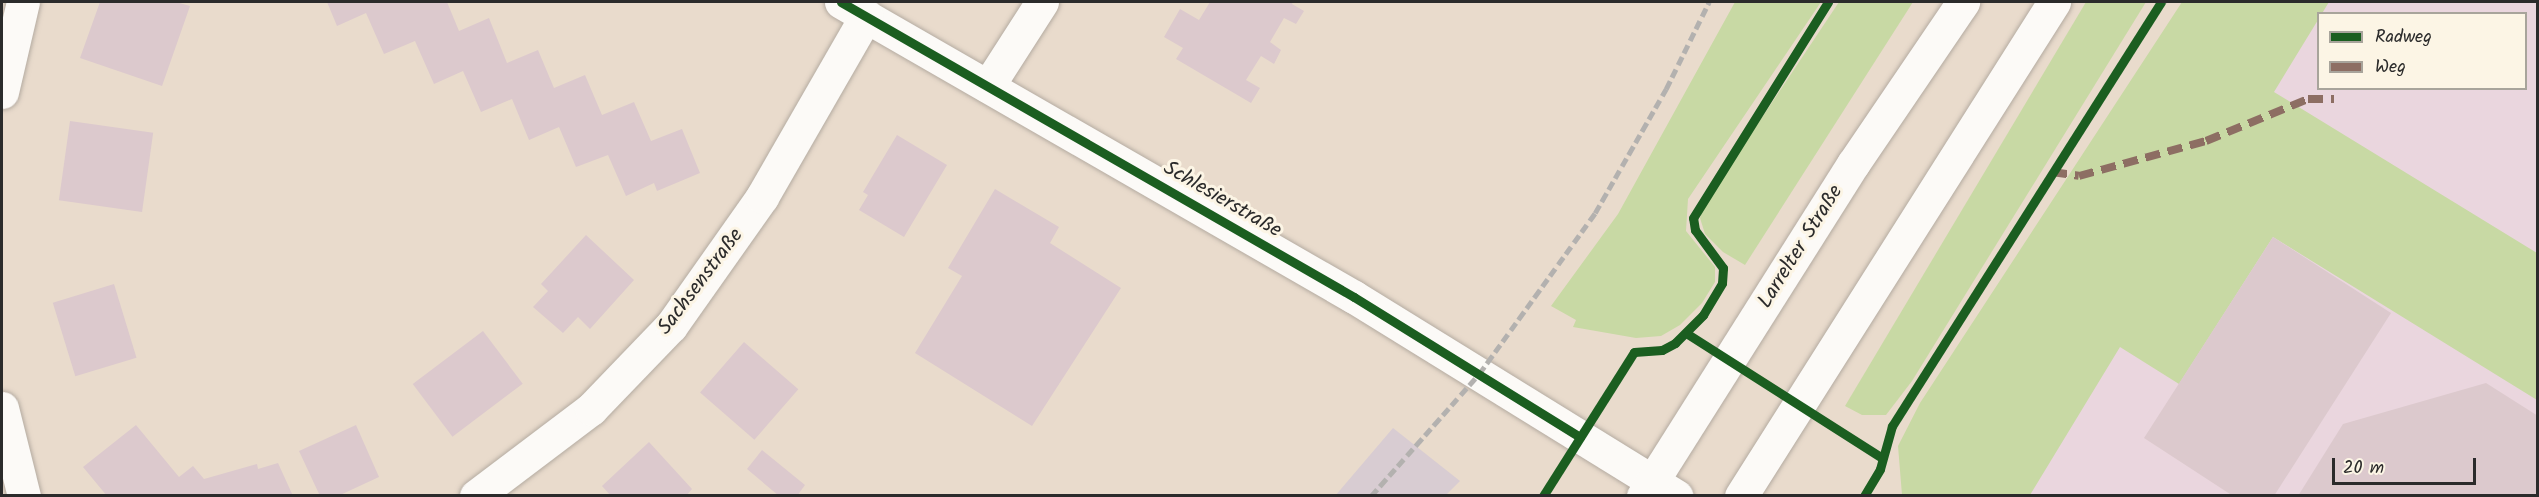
<!DOCTYPE html>
<meta charset="utf-8">
<style>
body{margin:0}
#map{position:relative;width:2539px;height:497px;overflow:hidden;background:#e9dbcc;font-family:Kalam,sans-serif}
div>[style]{position:absolute}
.built>*{inset:0;background:#ead6de}
.industrial>*{inset:0;background:#d8ccd2}
.green>*{inset:0;background:#c8d9a4}
.building>*{inset:0;background:#dcc9cd;transform-origin:0 0}
.roads{filter:drop-shadow(0 0 2px #b4aba1) drop-shadow(0 0 2px #b4aba1)}
.minor>*{height:33px;margin:-16.5px;padding:0 16.5px;transform-origin:16.5px;border-radius:16.5px;background:#fcfaf7}
.tertiary>*{height:33px;margin:-16.5px;padding:0 16.5px;transform-origin:16.5px;border-radius:16.5px;background:#fcfaf7}
.rail>*{height:4.5px;margin-top:-2.25px;transform-origin:0;background:repeating-linear-gradient(90deg,#b3b1af 0 9px,transparent 0 13.5px)}
.quiet>*{height:8px;margin-top:-4px;transform-origin:0;background:repeating-linear-gradient(90deg,#8d6e63 0 15px,transparent 0 23px)}
.cycleway>*{height:9px;margin:-4.5px;padding:0 4.5px;transform-origin:4.5px;border-radius:4.5px;background:#1b5e20}
span{translate:-50% -50%;white-space:nowrap;text-align:center;line-height:1.15;-webkit-text-stroke:6px #fcf5e5;paint-order:stroke}
.street-label{font-size:21px;color:#2b2b2b}
.frame{position:absolute;inset:0;border:3px solid #2b2b2b;pointer-events:none}
.legend{position:absolute;left:2317px;top:12px;width:210px;height:78px;box-sizing:border-box;background:#fcf5e5;border:2px solid #a8a49b;margin:0;padding:8px 10px;list-style:none;font-size:18px;color:#2b2b2b}
.legend li{display:flex;align-items:center;gap:12px;height:30px}
.legend b{width:30px;border:2px solid #a8a49b}
.scale{position:absolute;left:2332px;top:458px;width:144px;height:27px;box-sizing:border-box;border:3px solid #2b2b2b;border-top:0;padding-left:8px;font-size:18px;line-height:21px;white-space:nowrap;color:#2b2b2b;-webkit-text-stroke:4px #fcf5e5;paint-order:stroke}
</style>
<div id="map">
<div class="built">
<div style="clip-path:polygon(evenodd,2280px 2px,2537px 2px,2537px 495px,1955px 496px,2280px 2px,2318px 14px,2526px 14px,2526px 88px,2318px 88px,2318px 14px)"></div>
</div>
<div class="industrial">
<div style="clip-path:polygon(1393px 428px,1460px 481px,1446px 495px,1335px 496px)"></div>
</div>
<div class="green">
<div style="clip-path:polygon(1735px 2px,1821px 2px,1688px 199px,1686px 231px,1715px 267px,1715px 282px,1702px 303px,1680px 325px,1661px 336px,1636px 338px,1573px 327px,1576px 320px,1551px 306px,1618px 214px)"></div>
<div style="clip-path:polygon(1839px 2px,1913px 2px,1745px 265px,1723px 252px,1705px 234px,1700px 218px,1705px 203px)"></div>
<div style="clip-path:polygon(2086px 2px,2146px 2px,1912px 381px,1886px 415px,1862px 415px,1845px 406px)"></div>
<div style="clip-path:polygon(2182px 2px,2329px 2px,2274px 92px,2537px 253px,2537px 400px,2273px 237px,2179px 384px,2120px 347px,2030px 495px,1902px 495px,1898px 446px,1920px 403px)"></div>
</div>
<div class="building">
<div style="clip-path:polygon(100px 2px,176px 2px,190px 6px,162px 86px,80px 58px)"></div>
<div style="clip-path:polygon(327px 2px,447px 2px,459px 31px,489px 18px,507px 63px,538px 50px,554px 88px,585px 75px,602px 115px,634px 102px,651px 141px,682px 129px,700px 173px,657px 191px,654px 183px,626px 196px,608px 155px,576px 167px,559px 127px,529px 140px,512px 99px,481px 112px,463px 71px,434px 84px,415px 41px,384px 54px,366px 13px,337px 26px)"></div>
<div style="clip-path:polygon(1210px 2px,1293px 2px,1292px 4px,1304px 11px,1296px 24px,1284px 18px,1270px 42px,1281px 50px,1274px 64px,1261px 56px,1246px 80px,1260px 88px,1251px 103px,1176px 59px,1183px 48px,1164px 37px,1180px 9px,1199px 20px)"></div>
<div style="left:70px;top:121px;width:84px;height:80px;rotate:8deg"></div>
<div style="clip-path:polygon(897px 135px,947px 165px,904px 237px,859px 210px,868px 195px,863px 192px)"></div>
<div style="clip-path:polygon(995px 189px,1059px 227px,1050px 243px,1121px 288px,1032px 426px,915px 353px,962px 276px,948px 268px)"></div>
<div style="clip-path:polygon(586px 235px,634px 280px,590px 329px,578px 317px,563px 333px,533px 307px,548px 291px,541px 284px)"></div>
<div style="clip-path:polygon(2273px 237px,2391px 313px,2274px 496px,2233px 496px,2144px 438px)"></div>
<div style="left:114px;top:284px;width:77px;height:64px;rotate:73deg"></div>
<div style="left:483px;top:331px;width:66px;height:88px;rotate:53deg"></div>
<div style="left:744px;top:342px;width:72px;height:67px;rotate:41deg"></div>
<div style="clip-path:polygon(2486px 383px,2538px 416px,2538px 496px,2298px 496px,2343px 424px)"></div>
<div style="clip-path:polygon(136px 425px,179px 477px,193px 466px,204px 479px,257px 464px,258px 469px,278px 463px,293px 496px,107px 496px,83px 467px)"></div>
<div style="clip-path:polygon(356px 425px,379px 477px,338px 496px,320px 496px,299px 451px)"></div>
<div style="clip-path:polygon(649px 442px,692px 489px,686px 496px,611px 496px,602px 486px)"></div>
<div style="clip-path:polygon(762px 450px,805px 485px,797px 496px,779px 496px,747px 469px)"></div>
</div>
<div class="roads">
<div class="minor">
<div style="left:841px;top:2px;width:592px;rotate:29.9deg"></div>
<div style="left:1354px;top:297px;width:379px;rotate:31.7deg"></div>
<div style="left:988px;top:86px;width:100px;rotate:-57.3deg"></div>
<div style="left:2px;top:92px;width:92px;rotate:-76.9deg"></div>
<div style="left:2px;top:408px;width:91px;rotate:76deg"></div>
<div style="left:476px;top:496px;width:144px;rotate:-37.1deg"></div>
<div style="left:591px;top:409px;width:115px;rotate:-46.1deg"></div>
<div style="left:671px;top:326px;width:158px;rotate:-54.8deg"></div>
<div style="left:762px;top:197px;width:209px;rotate:-60.1deg"></div>
</div>
<div class="tertiary">
<div style="left:1643px;top:496px;width:393px;rotate:-57.7deg"></div>
<div style="left:1853px;top:164px;width:196px;rotate:-55.8deg"></div>
<div style="left:1741px;top:496px;width:585px;rotate:-57.64deg"></div>
</div>
</div>
<div class="rail">
<div style="left:1371px;top:496px;width:163px;rotate:-48.5deg"></div>
<div style="left:1479px;top:374px;width:198px;rotate:-54.2deg"></div>
<div style="left:1595px;top:213px;width:143px;rotate:-60.2deg"></div>
<div style="left:1666px;top:89px;width:97px;rotate:-63.7deg"></div>
</div>
<div class="quiet">
<div style="left:2052px;top:172px;width:27px;rotate:8deg"></div>
<div style="left:2079px;top:176px;width:132px;rotate:-15.4deg"></div>
<div style="left:2206px;top:141px;width:110px;rotate:-22.4deg"></div>
<div style="left:2308px;top:99px;width:26px"></div>
</div>
<div class="cycleway">
<div style="left:841px;top:2px;width:592px;rotate:29.9deg"></div>
<div style="left:1354px;top:297px;width:266px;rotate:31.8deg"></div>
<div style="left:1686px;top:333px;width:231px;rotate:32.5deg"></div>
<div style="left:1543px;top:496px;width:170px;rotate:-57.7deg"></div>
<div style="left:1634px;top:352px;width:28px;rotate:-4deg"></div>
<div style="left:1662px;top:350px;width:15px;rotate:-28deg"></div>
<div style="left:1675px;top:343px;width:40px;rotate:-45deg"></div>
<div style="left:1703px;top:315px;width:37px;rotate:-59deg"></div>
<div style="left:1722px;top:283px;width:15px;rotate:-86deg"></div>
<div style="left:1723px;top:268px;width:47px;rotate:-126.4deg"></div>
<div style="left:1695px;top:230px;width:12px;rotate:-99deg"></div>
<div style="left:1693px;top:218px;width:255px;rotate:-58deg"></div>
<div style="left:1864px;top:496px;width:31px;rotate:-59deg"></div>
<div style="left:1880px;top:469px;width:45px;rotate:-74.4deg"></div>
<div style="left:1892px;top:426px;width:502px;rotate:-57.61deg"></div>
</div>
<div class="street-label">
<span style="left:1222px;top:200px;rotate:30deg">Schlesierstraße</span>
<span style="left:1801px;top:247px;rotate:-58deg">Larrelter Straße</span>
<span style="left:701px;top:282px;rotate:-53deg">Sachsenstraße</span>
</div>
<div class="frame"></div>
<ul class="legend">
<li><b style="height:8px;background:#1b5e20"></b>Radweg</li>
<li><b style="height:8px;background:#8d6e63"></b>Weg</li>
</ul>
<div class="scale">20 m</div>
</div>
